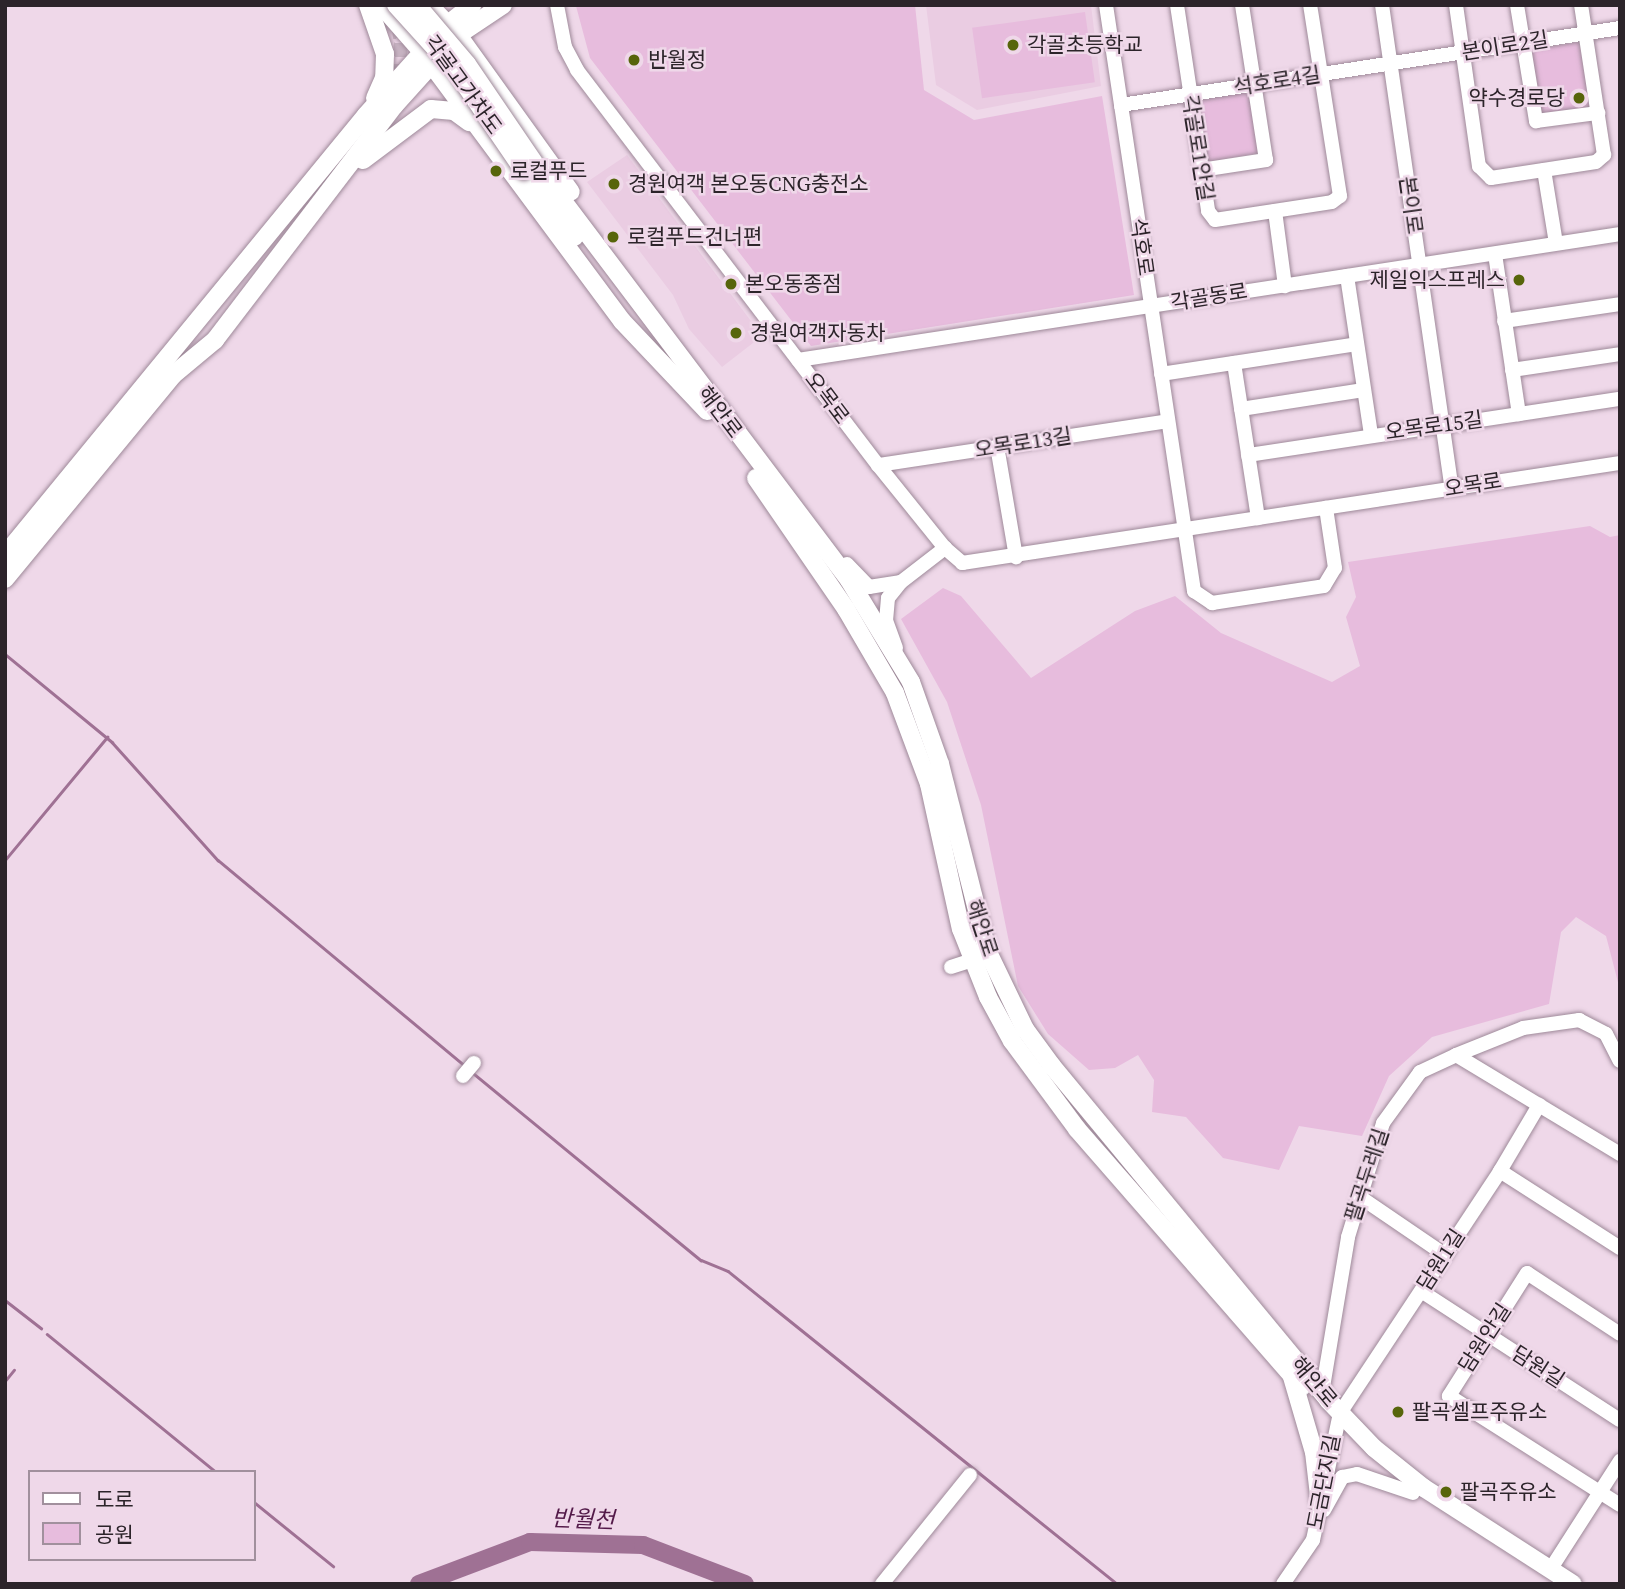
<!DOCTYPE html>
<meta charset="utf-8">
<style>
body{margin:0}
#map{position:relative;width:1625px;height:1589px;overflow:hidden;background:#efd8e9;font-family:"Source Serif 4","Noto Sans KR",serif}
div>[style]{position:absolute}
.built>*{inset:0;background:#eacce2}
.green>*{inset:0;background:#e7bcdd;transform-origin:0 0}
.stream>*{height:2.5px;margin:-1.25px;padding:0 1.25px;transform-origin:1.25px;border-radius:1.25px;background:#9f7194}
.river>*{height:18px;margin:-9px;padding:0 9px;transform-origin:9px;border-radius:9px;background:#9f7194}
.minor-tunnel>*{height:14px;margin-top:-7px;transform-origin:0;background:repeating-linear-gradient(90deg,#c8b4c3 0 14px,transparent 0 21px)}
.roads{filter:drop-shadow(0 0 2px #9e8999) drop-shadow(0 0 2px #9e8999)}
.minor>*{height:14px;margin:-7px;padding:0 7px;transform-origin:7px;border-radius:7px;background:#fff}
.major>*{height:18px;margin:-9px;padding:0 9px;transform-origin:9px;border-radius:9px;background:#fff}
.bridges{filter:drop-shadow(0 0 2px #9e8999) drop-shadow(0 0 2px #9e8999)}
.major-bridge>*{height:18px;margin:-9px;padding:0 9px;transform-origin:9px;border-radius:9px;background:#fff}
.dots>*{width:19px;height:19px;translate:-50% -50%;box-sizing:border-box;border:4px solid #efd8e9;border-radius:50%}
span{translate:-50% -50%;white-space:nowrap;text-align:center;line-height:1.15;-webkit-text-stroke:5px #efd8e9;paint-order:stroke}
.poi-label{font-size:21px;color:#2c242a}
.left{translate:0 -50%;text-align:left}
.right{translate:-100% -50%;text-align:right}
.street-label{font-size:21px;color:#2c242a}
.water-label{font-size:23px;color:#531a49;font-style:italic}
.frame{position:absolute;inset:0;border:7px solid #2c242a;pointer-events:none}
.legend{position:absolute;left:28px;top:1470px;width:228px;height:91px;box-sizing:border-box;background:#efd8e9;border:2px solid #a1909d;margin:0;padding:9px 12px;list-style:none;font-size:21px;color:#2c242a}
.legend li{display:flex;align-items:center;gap:14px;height:35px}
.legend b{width:35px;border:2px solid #a1909d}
</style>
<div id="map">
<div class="built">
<div style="clip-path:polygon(926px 5px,1091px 5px,1101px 86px,977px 110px,936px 85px)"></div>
<div style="clip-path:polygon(627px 155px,762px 336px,722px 367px,689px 329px,673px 295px,587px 182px)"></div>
</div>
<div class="green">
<div style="clip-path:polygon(915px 5px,924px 90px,974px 120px,1102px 96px,1134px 295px,811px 346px,590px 58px,576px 6px)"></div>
<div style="left:1085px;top:12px;width:71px;height:114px;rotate:82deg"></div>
<div style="left:1579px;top:42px;width:68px;height:50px;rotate:80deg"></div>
<div style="clip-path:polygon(1247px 89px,1251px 92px,1258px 153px,1209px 162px,1198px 98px)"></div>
<div style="clip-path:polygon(1590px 526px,1610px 537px,1620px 535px,1620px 990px,1606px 936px,1576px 917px,1561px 932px,1549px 1004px,1432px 1037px,1389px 1076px,1362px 1136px,1299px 1126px,1279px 1170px,1223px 1158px,1186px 1117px,1152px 1112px,1154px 1080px,1138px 1055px,1115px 1068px,1089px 1070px,1048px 1034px,1018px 986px,981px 805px,947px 702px,901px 619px,943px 588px,961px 596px,1031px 678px,1135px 611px,1175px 596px,1221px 633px,1332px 682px,1360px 666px,1346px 617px,1356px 597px,1348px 562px)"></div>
</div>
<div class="stream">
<div style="left:5px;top:654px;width:139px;rotate:39.4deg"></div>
<div style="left:112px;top:742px;width:159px;rotate:48.1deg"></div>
<div style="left:218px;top:860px;width:322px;rotate:39.8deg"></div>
<div style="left:5px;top:860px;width:160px;rotate:-50.3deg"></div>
<div style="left:473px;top:1073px;width:295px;rotate:39.4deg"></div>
<div style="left:701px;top:1260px;width:29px;rotate:22deg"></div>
<div style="left:728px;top:1271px;width:499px;rotate:38.8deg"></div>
<div style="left:5px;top:1300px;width:46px;rotate:37.9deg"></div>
<div style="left:47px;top:1334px;width:218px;rotate:39.2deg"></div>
<div style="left:5px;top:1381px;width:14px;rotate:-51deg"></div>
<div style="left:254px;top:1502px;width:102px;rotate:39deg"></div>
</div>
<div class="river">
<div style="left:419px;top:1584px;width:119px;rotate:-20.7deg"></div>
<div style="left:530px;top:1542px;width:113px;rotate:1.5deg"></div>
<div style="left:643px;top:1545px;width:109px;rotate:20.9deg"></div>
</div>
<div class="minor-tunnel">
<div style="left:398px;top:24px;width:19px;rotate:81deg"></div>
<div style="left:401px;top:43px;width:37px;rotate:95deg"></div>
</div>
<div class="roads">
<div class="minor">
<div style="left:557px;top:5px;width:43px;rotate:79.2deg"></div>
<div style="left:565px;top:47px;width:26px;rotate:62deg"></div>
<div style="left:577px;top:70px;width:497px;rotate:52.7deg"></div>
<div style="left:878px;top:465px;width:107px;rotate:51.1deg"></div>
<div style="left:945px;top:548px;width:23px;rotate:41deg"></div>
<div style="left:962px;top:563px;width:666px;rotate:-8.64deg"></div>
<div style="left:1106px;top:5px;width:593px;rotate:81.46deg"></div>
<div style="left:1194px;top:591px;width:22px;rotate:34deg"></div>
<div style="left:1212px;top:603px;width:113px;rotate:-8.6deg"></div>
<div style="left:1324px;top:586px;width:21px;rotate:-59deg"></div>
<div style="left:1335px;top:568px;width:61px;rotate:-98.5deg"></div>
<div style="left:1177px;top:5px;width:208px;rotate:81.4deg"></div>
<div style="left:1208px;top:211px;width:11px;rotate:52deg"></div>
<div style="left:1215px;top:220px;width:118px;rotate:-8.7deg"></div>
<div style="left:1332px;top:202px;width:10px;rotate:-37deg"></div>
<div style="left:1340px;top:196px;width:193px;rotate:-98.9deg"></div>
<div style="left:1382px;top:5px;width:488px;rotate:81.8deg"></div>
<div style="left:1456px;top:5px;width:163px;rotate:81.9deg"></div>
<div style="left:1479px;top:166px;width:17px;rotate:45deg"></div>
<div style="left:1491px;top:178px;width:106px;rotate:-8.7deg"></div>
<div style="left:1596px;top:162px;width:11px;rotate:-41deg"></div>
<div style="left:1604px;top:155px;width:152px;rotate:-98.7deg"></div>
<div style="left:1517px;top:5px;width:118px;rotate:80.7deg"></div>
<div style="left:1536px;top:121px;width:63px;rotate:-7.4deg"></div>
<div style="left:1121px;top:105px;width:505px;rotate:-8.77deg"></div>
<div style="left:1201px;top:170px;width:66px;rotate:-8.7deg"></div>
<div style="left:1266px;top:160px;width:157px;rotate:-98.8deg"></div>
<div style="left:1544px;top:170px;width:74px;rotate:80.7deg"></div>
<div style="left:1275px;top:211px;width:76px;rotate:82.4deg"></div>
<div style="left:1495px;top:254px;width:162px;rotate:81.5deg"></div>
<div style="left:1347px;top:276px;width:161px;rotate:81.4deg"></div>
<div style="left:1504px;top:321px;width:117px;rotate:-8.3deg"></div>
<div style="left:798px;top:360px;width:832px;rotate:-8.71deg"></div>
<div style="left:1234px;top:363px;width:157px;rotate:81.2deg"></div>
<div style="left:1512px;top:370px;width:109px;rotate:-8.4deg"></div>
<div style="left:1161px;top:374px;width:198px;rotate:-8.7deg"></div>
<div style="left:1241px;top:409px;width:124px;rotate:-8.8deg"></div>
<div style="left:997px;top:446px;width:113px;rotate:80.3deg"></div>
<div style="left:1248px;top:455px;width:376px;rotate:-8.6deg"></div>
<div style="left:878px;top:465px;width:293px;rotate:-8.6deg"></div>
<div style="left:847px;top:564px;width:32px;rotate:46deg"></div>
<div style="left:869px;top:587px;width:31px;rotate:-9deg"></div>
<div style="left:896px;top:648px;width:29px;rotate:-110deg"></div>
<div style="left:886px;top:621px;width:23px;rotate:-85deg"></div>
<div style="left:888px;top:598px;width:21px;rotate:-51deg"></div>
<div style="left:901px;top:582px;width:56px;rotate:-37.7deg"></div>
<div style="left:951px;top:967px;width:23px;rotate:-18deg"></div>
<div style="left:1456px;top:1055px;width:72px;rotate:-21.9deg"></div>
<div style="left:1523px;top:1028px;width:57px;rotate:-8.1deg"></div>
<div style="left:1579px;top:1020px;width:30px;rotate:27deg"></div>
<div style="left:1606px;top:1034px;width:30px;rotate:63deg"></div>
<div style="left:463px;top:1076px;width:17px;rotate:-50deg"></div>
<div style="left:1500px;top:1171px;width:143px;rotate:32.7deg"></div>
<div style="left:1360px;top:1197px;width:103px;rotate:34.3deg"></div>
<div style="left:1421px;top:1291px;width:237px;rotate:33deg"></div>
<div style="left:1620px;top:1334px;width:111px;rotate:-146.7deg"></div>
<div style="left:1527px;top:1273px;width:146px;rotate:122.4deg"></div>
<div style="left:1449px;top:1396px;width:203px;rotate:32.5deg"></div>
<div style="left:1322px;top:1393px;width:158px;rotate:-80.5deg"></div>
<div style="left:1348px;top:1237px;width:119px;rotate:-72.9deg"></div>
<div style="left:1383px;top:1123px;width:63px;rotate:-54deg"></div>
<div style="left:1420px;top:1072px;width:40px;rotate:-25deg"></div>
<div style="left:1456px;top:1055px;width:192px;rotate:31.1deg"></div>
<div style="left:1324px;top:1510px;width:38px;rotate:-61deg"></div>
<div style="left:1342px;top:1477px;width:15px;rotate:-11deg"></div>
<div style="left:1357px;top:1474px;width:59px;rotate:18.7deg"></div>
<div style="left:1550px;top:1570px;width:130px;rotate:-57.3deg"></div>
<div style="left:882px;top:1584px;width:140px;rotate:-51.1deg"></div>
<div style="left:1283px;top:1584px;width:53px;rotate:-55.7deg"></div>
<div style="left:1313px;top:1540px;width:130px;rotate:-78deg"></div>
<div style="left:1340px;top:1413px;width:290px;rotate:-56.5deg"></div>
<div style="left:1500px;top:1171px;width:77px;rotate:-59.4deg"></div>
</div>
<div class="major">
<div style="left:368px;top:5px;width:52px;rotate:70.9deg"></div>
<div style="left:385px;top:54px;width:24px;rotate:92deg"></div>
<div style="left:384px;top:78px;width:22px;rotate:114deg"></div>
<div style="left:381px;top:5px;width:64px;rotate:48.8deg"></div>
<div style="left:423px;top:53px;width:334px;rotate:53.4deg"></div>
<div style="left:622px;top:321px;width:124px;rotate:46.6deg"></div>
<div style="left:429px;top:5px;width:42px;rotate:46deg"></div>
<div style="left:458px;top:35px;width:193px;rotate:54.3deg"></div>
<div style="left:363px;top:160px;width:85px;rotate:-36.9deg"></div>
<div style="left:431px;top:109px;width:23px;rotate:5deg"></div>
<div style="left:454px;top:111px;width:19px;rotate:36deg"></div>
<div style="left:535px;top:164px;width:521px;rotate:52.95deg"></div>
<div style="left:849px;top:580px;width:119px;rotate:58.7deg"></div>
<div style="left:911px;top:682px;width:87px;rotate:70.5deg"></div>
<div style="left:940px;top:764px;width:192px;rotate:75.8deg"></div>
<div style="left:987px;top:950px;width:88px;rotate:64.3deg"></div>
<div style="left:1025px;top:1029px;width:46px;rotate:53.9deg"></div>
<div style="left:1052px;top:1066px;width:433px;rotate:50.4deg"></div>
<div style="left:1328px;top:1400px;width:66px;rotate:46.2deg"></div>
<div style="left:1374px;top:1448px;width:64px;rotate:38.7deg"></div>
<div style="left:1424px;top:1488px;width:177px;rotate:32.8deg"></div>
<div style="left:524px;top:171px;width:83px;rotate:52.3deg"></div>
<div style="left:756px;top:478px;width:159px;rotate:55.5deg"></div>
<div style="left:846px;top:609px;width:97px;rotate:59.7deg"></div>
<div style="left:895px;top:693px;width:97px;rotate:69.5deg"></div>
<div style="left:929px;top:784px;width:148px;rotate:77.6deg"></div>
<div style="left:961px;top:929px;width:73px;rotate:68.3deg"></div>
<div style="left:988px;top:997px;width:50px;rotate:61.4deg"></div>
<div style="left:1012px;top:1041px;width:109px;rotate:53.5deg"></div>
<div style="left:1077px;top:1129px;width:342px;rotate:48.9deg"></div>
<div style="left:5px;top:555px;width:569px;rotate:-50.63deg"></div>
<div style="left:366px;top:115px;width:122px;rotate:-48deg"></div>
<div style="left:448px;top:24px;width:31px;rotate:-38deg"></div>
<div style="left:5px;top:579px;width:264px;rotate:-50.5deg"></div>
<div style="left:173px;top:375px;width:55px;rotate:-39.8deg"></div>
<div style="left:215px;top:340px;width:295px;rotate:-52.6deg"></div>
<div style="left:394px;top:106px;width:96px;rotate:-48deg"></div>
<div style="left:458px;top:35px;width:54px;rotate:-33.7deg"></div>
<div style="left:1292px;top:1377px;width:78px;rotate:73.7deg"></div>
<div style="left:1314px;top:1452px;width:52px;rotate:83.4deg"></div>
</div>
</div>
<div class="bridges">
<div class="major-bridge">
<div style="left:396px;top:5px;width:88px;rotate:47.8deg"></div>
<div style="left:455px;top:70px;width:122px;rotate:55.7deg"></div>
<div style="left:417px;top:5px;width:77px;rotate:49.7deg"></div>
<div style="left:467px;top:64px;width:121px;rotate:55.8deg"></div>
</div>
</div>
<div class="dots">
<div style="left:1013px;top:45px;background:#57650b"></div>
<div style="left:634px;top:60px;background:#57650b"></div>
<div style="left:1579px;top:98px;background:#57650b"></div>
<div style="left:496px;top:171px;background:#57650b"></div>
<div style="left:614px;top:184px;background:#57650b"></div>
<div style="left:613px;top:237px;background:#57650b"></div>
<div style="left:1519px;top:280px;background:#57650b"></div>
<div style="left:731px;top:284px;background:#57650b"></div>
<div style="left:736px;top:333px;background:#57650b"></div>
<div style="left:1398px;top:1412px;background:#57650b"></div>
<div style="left:1446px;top:1492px;background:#57650b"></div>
</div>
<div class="poi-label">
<span class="left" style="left:1027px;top:45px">각골초등학교</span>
<span class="left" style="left:648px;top:60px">반월정</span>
<span class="right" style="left:1565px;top:98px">약수경로당</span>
<span class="left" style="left:510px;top:171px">로컬푸드</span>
<span class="left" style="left:628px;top:184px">경원여객 본오동CNG충전소</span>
<span class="left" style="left:627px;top:237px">로컬푸드건너편</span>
<span class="right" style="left:1505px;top:280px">제일익스프레스</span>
<span class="left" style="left:745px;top:284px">본오동종점</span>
<span class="left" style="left:750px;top:333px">경원여객자동차</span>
<span class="left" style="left:1412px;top:1412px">팔곡셀프주유소</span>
<span class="left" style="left:1460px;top:1492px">팔곡주유소</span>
</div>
<div class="street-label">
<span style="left:1505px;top:46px;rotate:-9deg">본이로2길</span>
<span style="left:1277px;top:81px;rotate:-9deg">석호로4길</span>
<span style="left:463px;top:85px;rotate:54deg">각골고가차도</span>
<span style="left:1198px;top:148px;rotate:81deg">각골로1안길</span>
<span style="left:1411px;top:205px;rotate:82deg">본이로</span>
<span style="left:1142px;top:247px;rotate:82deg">석호로</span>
<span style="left:1209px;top:297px;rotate:-9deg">각골동로</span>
<span style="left:827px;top:398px;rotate:53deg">오목로</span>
<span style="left:720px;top:412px;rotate:53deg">해안로</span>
<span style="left:1434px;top:426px;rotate:-8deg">오목로15길</span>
<span style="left:1023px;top:443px;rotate:-9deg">오목로13길</span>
<span style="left:1473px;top:485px;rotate:-9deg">오목로</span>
<span style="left:982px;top:928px;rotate:72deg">해안로</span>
<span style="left:1367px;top:1175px;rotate:-72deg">팔곡두레길</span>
<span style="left:1441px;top:1260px;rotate:-57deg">담원1길</span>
<span style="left:1485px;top:1338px;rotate:-57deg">담원안길</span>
<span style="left:1538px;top:1367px;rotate:33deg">담원길</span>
<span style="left:1314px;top:1382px;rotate:50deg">해안로</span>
<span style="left:1324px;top:1482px;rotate:-79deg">도금단지길</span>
</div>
<div class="water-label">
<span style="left:583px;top:1519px;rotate:2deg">반월천</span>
</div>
<div class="frame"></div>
<ul class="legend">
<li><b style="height:9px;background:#fff"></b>도로</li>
<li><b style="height:19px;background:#e7bcdd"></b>공원</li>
</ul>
</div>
